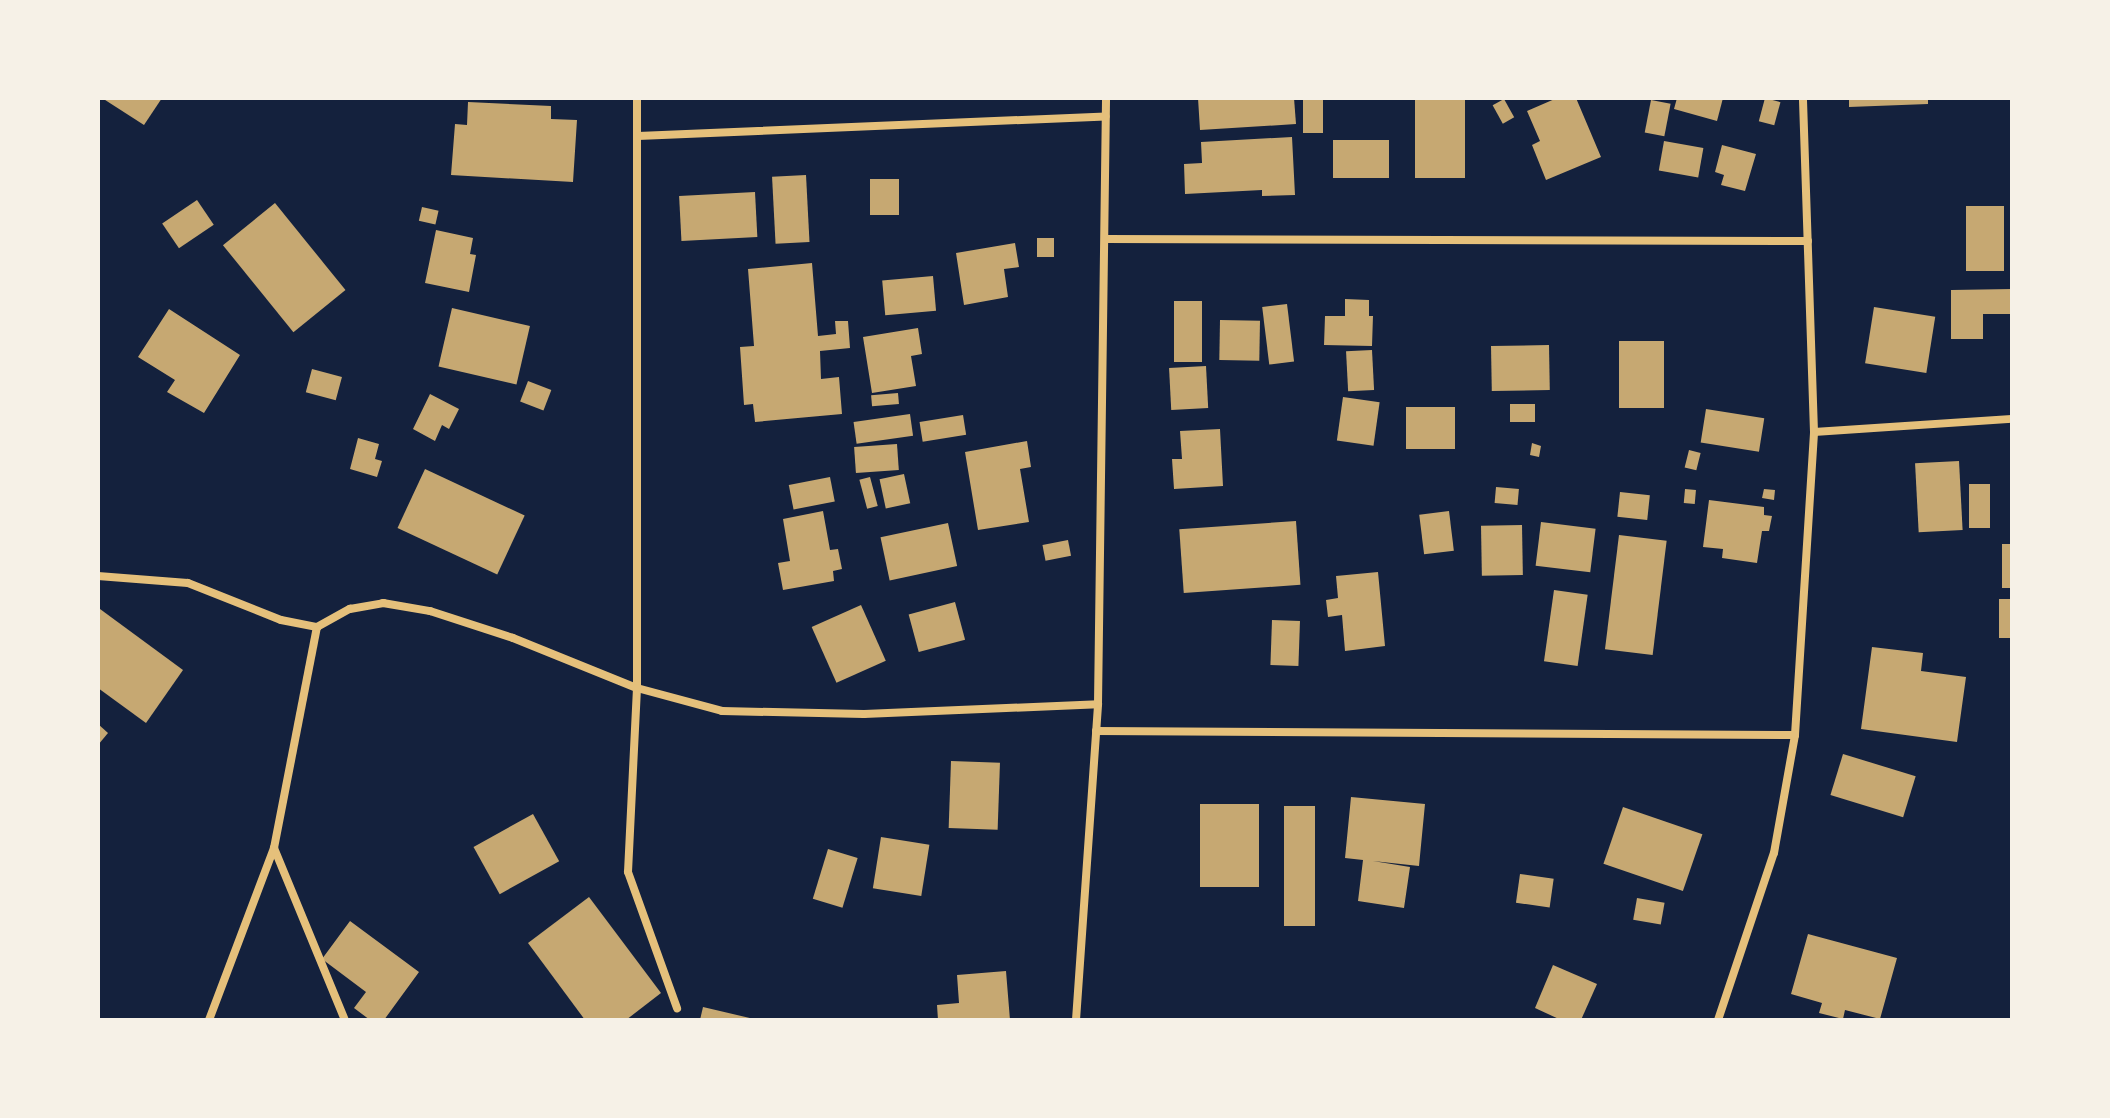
<!DOCTYPE html>
<style>
body{margin:0}
#map{position:relative;width:2110px;height:1118px;overflow:hidden;background:#14213d;font-family:"Source Sans 3",sans-serif}
div>[style]{position:absolute}
.building>*{inset:0;background:#c6a872;transform-origin:0 0}
.minor>*{height:8px;margin:-4px;padding:0 4px;transform-origin:4px;border-radius:4px;background:#e5c07b}
span{translate:-50% -50%;white-space:nowrap;text-align:center;line-height:1.15;-webkit-text-stroke:6px #f6f1e7;paint-order:stroke}
.frame{position:absolute;inset:0;border:100px solid #f6f1e7;pointer-events:none}
</style>
<div id="map">
<div class="building">
<div style="clip-path:polygon(102px 98px,162px 98px,144px 125px)"></div>
<div style="clip-path:polygon(1198px 98px,1294px 98px,1296px 124px,1200px 130px)"></div>
<div style="left:1303px;top:98px;width:20px;height:35px"></div>
<div style="left:1415px;top:98px;width:50px;height:80px"></div>
<div style="clip-path:polygon(1557px 98px,1576px 98px,1601px 157px,1546px 180px,1532px 145px,1540px 141px,1527px 111px)"></div>
<div style="clip-path:polygon(1677px 98px,1723px 98px,1717px 121px,1674px 109px)"></div>
<div style="left:1765px;top:98px;width:16px;height:24px;rotate:15deg"></div>
<div style="clip-path:polygon(1849px 98px,1928px 98px,1928px 104px,1849px 107px)"></div>
<div style="left:1504px;top:99px;width:21px;height:13px;rotate:61deg"></div>
<div style="left:1651px;top:100px;width:20px;height:33px;rotate:11deg"></div>
<div style="clip-path:polygon(468px 102px,551px 106px,551px 119px,577px 120px,573px 182px,451px 175px,455px 124px,467px 125px)"></div>
<div style="clip-path:polygon(1292px 137px,1295px 195px,1262px 196px,1262px 190px,1185px 194px,1184px 164px,1202px 163px,1201px 142px)"></div>
<div style="left:1333px;top:140px;width:56px;height:38px"></div>
<div style="left:1664px;top:141px;width:40px;height:30px;rotate:10deg"></div>
<div style="clip-path:polygon(1722px 145px,1756px 154px,1745px 191px,1721px 185px,1724px 175px,1715px 172px)"></div>
<div style="left:806px;top:175px;width:67px;height:34px;rotate:87deg"></div>
<div style="left:870px;top:179px;width:29px;height:36px"></div>
<div style="left:755px;top:192px;width:45px;height:76px;rotate:87deg"></div>
<div style="left:197px;top:200px;width:30px;height:42px;rotate:56deg"></div>
<div style="left:275px;top:203px;width:112px;height:67px;rotate:51deg"></div>
<div style="left:1966px;top:206px;width:38px;height:65px"></div>
<div style="left:422px;top:207px;width:17px;height:14px;rotate:13deg"></div>
<div style="clip-path:polygon(436px 230px,473px 238px,470px 254px,476px 255px,469px 292px,425px 283px)"></div>
<div style="left:1037px;top:238px;width:17px;height:19px"></div>
<div style="clip-path:polygon(1015px 243px,1019px 267px,1004px 269px,1008px 297px,964px 305px,956px 253px)"></div>
<div style="clip-path:polygon(812px 263px,818px 336px,836px 334px,835px 321px,848px 321px,850px 348px,820px 351px,821px 379px,839px 377px,842px 414px,755px 422px,753px 404px,744px 405px,740px 347px,754px 346px,748px 269px)"></div>
<div style="left:933px;top:276px;width:35px;height:51px;rotate:85deg"></div>
<div style="clip-path:polygon(2012px 289px,2012px 314px,1983px 314px,1983px 339px,1951px 339px,1951px 290px)"></div>
<div style="clip-path:polygon(1345px 299px,1369px 300px,1369px 316px,1373px 316px,1372px 346px,1324px 345px,1325px 316px,1345px 316px)"></div>
<div style="left:1174px;top:301px;width:28px;height:61px"></div>
<div style="left:1287px;top:304px;width:58px;height:25px;rotate:83deg"></div>
<div style="left:1874px;top:307px;width:62px;height:57px;rotate:9deg"></div>
<div style="left:452px;top:308px;width:80px;height:60px;rotate:13deg"></div>
<div style="clip-path:polygon(169px 309px,240px 355px,204px 413px,167px 392px,175px 380px,138px 357px)"></div>
<div style="left:1220px;top:320px;width:40px;height:40px;rotate:1deg"></div>
<div style="clip-path:polygon(918px 328px,922px 354px,911px 356px,916px 386px,872px 393px,863px 337px)"></div>
<div style="left:1664px;top:341px;width:67px;height:45px;rotate:90deg"></div>
<div style="left:1549px;top:345px;width:45px;height:58px;rotate:89deg"></div>
<div style="left:1372px;top:350px;width:40px;height:26px;rotate:87deg"></div>
<div style="left:1206px;top:366px;width:42px;height:37px;rotate:87deg"></div>
<div style="left:312px;top:369px;width:31px;height:24px;rotate:15deg"></div>
<div style="left:528px;top:381px;width:25px;height:22px;rotate:21deg"></div>
<div style="left:898px;top:393px;width:11px;height:27px;rotate:85deg"></div>
<div style="clip-path:polygon(430px 394px,459px 409px,449px 429px,442px 425px,435px 441px,413px 429px)"></div>
<div style="left:1343px;top:397px;width:37px;height:44px;rotate:8deg"></div>
<div style="left:1510px;top:404px;width:25px;height:18px"></div>
<div style="left:1455px;top:407px;width:42px;height:49px;rotate:90deg"></div>
<div style="left:1706px;top:409px;width:59px;height:34px;rotate:9deg"></div>
<div style="left:910px;top:414px;width:22px;height:57px;rotate:82deg"></div>
<div style="left:963px;top:415px;width:20px;height:44px;rotate:81deg"></div>
<div style="clip-path:polygon(1220px 429px,1223px 486px,1174px 489px,1172px 459px,1182px 459px,1180px 431px)"></div>
<div style="clip-path:polygon(358px 438px,379px 444px,375px 459px,382px 461px,377px 477px,350px 469px)"></div>
<div style="clip-path:polygon(1027px 441px,1031px 467px,1020px 469px,1029px 522px,978px 530px,965px 452px)"></div>
<div style="clip-path:polygon(1532px 443px,1541px 446px,1539px 457px,1530px 455px)"></div>
<div style="left:897px;top:444px;width:26px;height:43px;rotate:86deg"></div>
<div style="left:1689px;top:450px;width:12px;height:18px;rotate:14deg"></div>
<div style="left:1959px;top:461px;width:69px;height:44px;rotate:87deg"></div>
<div style="left:425px;top:469px;width:110px;height:65px;rotate:25deg"></div>
<div style="left:904px;top:474px;width:30px;height:25px;rotate:78deg"></div>
<div style="left:830px;top:477px;width:25px;height:42px;rotate:79deg"></div>
<div style="left:870px;top:477px;width:30px;height:11px;rotate:75deg"></div>
<div style="left:1969px;top:484px;width:21px;height:44px"></div>
<div style="left:1496px;top:487px;width:23px;height:16px;rotate:5deg"></div>
<div style="left:1685px;top:489px;width:11px;height:14px;rotate:5deg"></div>
<div style="clip-path:polygon(1764px 489px,1775px 490px,1774px 500px,1762px 498px)"></div>
<div style="left:1620px;top:492px;width:30px;height:25px;rotate:6deg"></div>
<div style="clip-path:polygon(1709px 500px,1764px 507px,1764px 515px,1772px 516px,1769px 531px,1762px 531px,1757px 563px,1722px 558px,1723px 549px,1703px 547px)"></div>
<div style="clip-path:polygon(823px 511px,830px 550px,838px 549px,842px 569px,833px 571px,834px 581px,783px 590px,778px 563px,790px 561px,783px 519px)"></div>
<div style="left:1449px;top:511px;width:40px;height:30px;rotate:83deg"></div>
<div style="left:1296px;top:521px;width:64px;height:117px;rotate:86deg"></div>
<div style="left:1541px;top:522px;width:55px;height:44px;rotate:7deg"></div>
<div style="left:948px;top:523px;width:44px;height:69px;rotate:78deg"></div>
<div style="left:1522px;top:525px;width:50px;height:41px;rotate:89deg"></div>
<div style="left:1619px;top:535px;width:48px;height:115px;rotate:7deg"></div>
<div style="left:1068px;top:540px;width:16px;height:26px;rotate:79deg"></div>
<div style="left:2002px;top:544px;width:10px;height:44px"></div>
<div style="clip-path:polygon(1378px 572px,1385px 646px,1345px 651px,1342px 615px,1328px 617px,1326px 600px,1338px 598px,1336px 576px)"></div>
<div style="left:1554px;top:590px;width:34px;height:72px;rotate:8deg"></div>
<div style="left:2012px;top:599px;width:39px;height:13px;rotate:90deg"></div>
<div style="left:955px;top:602px;width:39px;height:48px;rotate:75deg"></div>
<div style="left:861px;top:605px;width:61px;height:54px;rotate:66deg"></div>
<div style="clip-path:polygon(100px 609px,183px 670px,146px 723px,98px 688px)"></div>
<div style="left:1272px;top:620px;width:28px;height:45px;rotate:2deg"></div>
<div style="clip-path:polygon(1872px 647px,1923px 653px,1921px 671px,1966px 677px,1957px 742px,1861px 729px)"></div>
<div style="clip-path:polygon(98px 724px,108px 733px,98px 745px)"></div>
<div style="left:1843px;top:754px;width:76px;height:43px;rotate:17deg"></div>
<div style="left:951px;top:761px;width:49px;height:67px;rotate:2deg"></div>
<div style="clip-path:polygon(1351px 797px,1425px 804px,1419px 866px,1373px 861px,1410px 867px,1404px 908px,1358px 901px,1363px 860px,1345px 858px)"></div>
<div style="left:1259px;top:804px;width:83px;height:59px;rotate:90deg"></div>
<div style="left:1284px;top:806px;width:31px;height:120px"></div>
<div style="left:1623px;top:807px;width:84px;height:60px;rotate:19deg"></div>
<div style="left:533px;top:814px;width:54px;height:68px;rotate:61deg"></div>
<div style="left:881px;top:837px;width:49px;height:52px;rotate:9deg"></div>
<div style="left:828px;top:849px;width:31px;height:52px;rotate:17deg"></div>
<div style="left:1520px;top:874px;width:34px;height:29px;rotate:8deg"></div>
<div style="clip-path:polygon(589px 897px,661px 993px,626px 1020px,585px 1020px,528px 943px)"></div>
<div style="left:1637px;top:898px;width:28px;height:22px;rotate:10deg"></div>
<div style="clip-path:polygon(350px 921px,419px 972px,384px 1020px,370px 1020px,354px 1008px,366px 992px,322px 959px)"></div>
<div style="clip-path:polygon(1808px 934px,1897px 958px,1880px 1019px,1845px 1010px,1843px 1019px,1819px 1013px,1822px 1003px,1791px 994px)"></div>
<div style="clip-path:polygon(1553px 965px,1597px 984px,1581px 1020px,1561px 1020px,1535px 1008px)"></div>
<div style="clip-path:polygon(1006px 971px,1010px 1020px,938px 1020px,937px 1005px,959px 1003px,957px 975px)"></div>
<div style="clip-path:polygon(703px 1007px,754px 1019px,753px 1020px,700px 1020px)"></div>
</div>
<div class="minor">
<div style="left:637px;top:98px;width:590px;rotate:90deg"></div>
<div style="left:637px;top:688px;width:88px;rotate:15.1deg"></div>
<div style="left:722px;top:711px;width:142px;rotate:1.2deg"></div>
<div style="left:864px;top:714px;width:234px;rotate:-2.4deg"></div>
<div style="left:638px;top:136px;width:468px;rotate:-2.4deg"></div>
<div style="left:1105px;top:239px;width:703px;rotate:0.16deg"></div>
<div style="left:1814px;top:432px;width:198px;rotate:-3.8deg"></div>
<div style="left:98px;top:576px;width:90px;rotate:4.4deg"></div>
<div style="left:188px;top:583px;width:100px;rotate:21.7deg"></div>
<div style="left:281px;top:620px;width:37px;rotate:11deg"></div>
<div style="left:317px;top:627px;width:38px;rotate:-29deg"></div>
<div style="left:350px;top:609px;width:34px;rotate:-10deg"></div>
<div style="left:383px;top:603px;width:48px;rotate:9.7deg"></div>
<div style="left:430px;top:611px;width:87px;rotate:18deg"></div>
<div style="left:513px;top:638px;width:134px;rotate:22deg"></div>
<div style="left:637px;top:688px;width:184px;rotate:92.8deg"></div>
<div style="left:628px;top:872px;width:145px;rotate:70.2deg"></div>
<div style="left:1096px;top:731px;width:699px;rotate:0.33deg"></div>
<div style="left:274px;top:848px;width:186px;rotate:67.6deg"></div>
<div style="left:209px;top:1020px;width:184px;rotate:-69.3deg"></div>
<div style="left:274px;top:848px;width:225px;rotate:-79deg"></div>
<div style="left:1076px;top:1020px;width:317px;rotate:-86deg"></div>
<div style="left:1098px;top:704px;width:606px;rotate:-89.24deg"></div>
<div style="left:1718px;top:1020px;width:176px;rotate:-71.5deg"></div>
<div style="left:1774px;top:853px;width:120px;rotate:-79.9deg"></div>
<div style="left:1795px;top:735px;width:304px;rotate:-86.4deg"></div>
<div style="left:1814px;top:432px;width:334px;rotate:-91.9deg"></div>
</div>
<div class="frame"></div>
</div>
